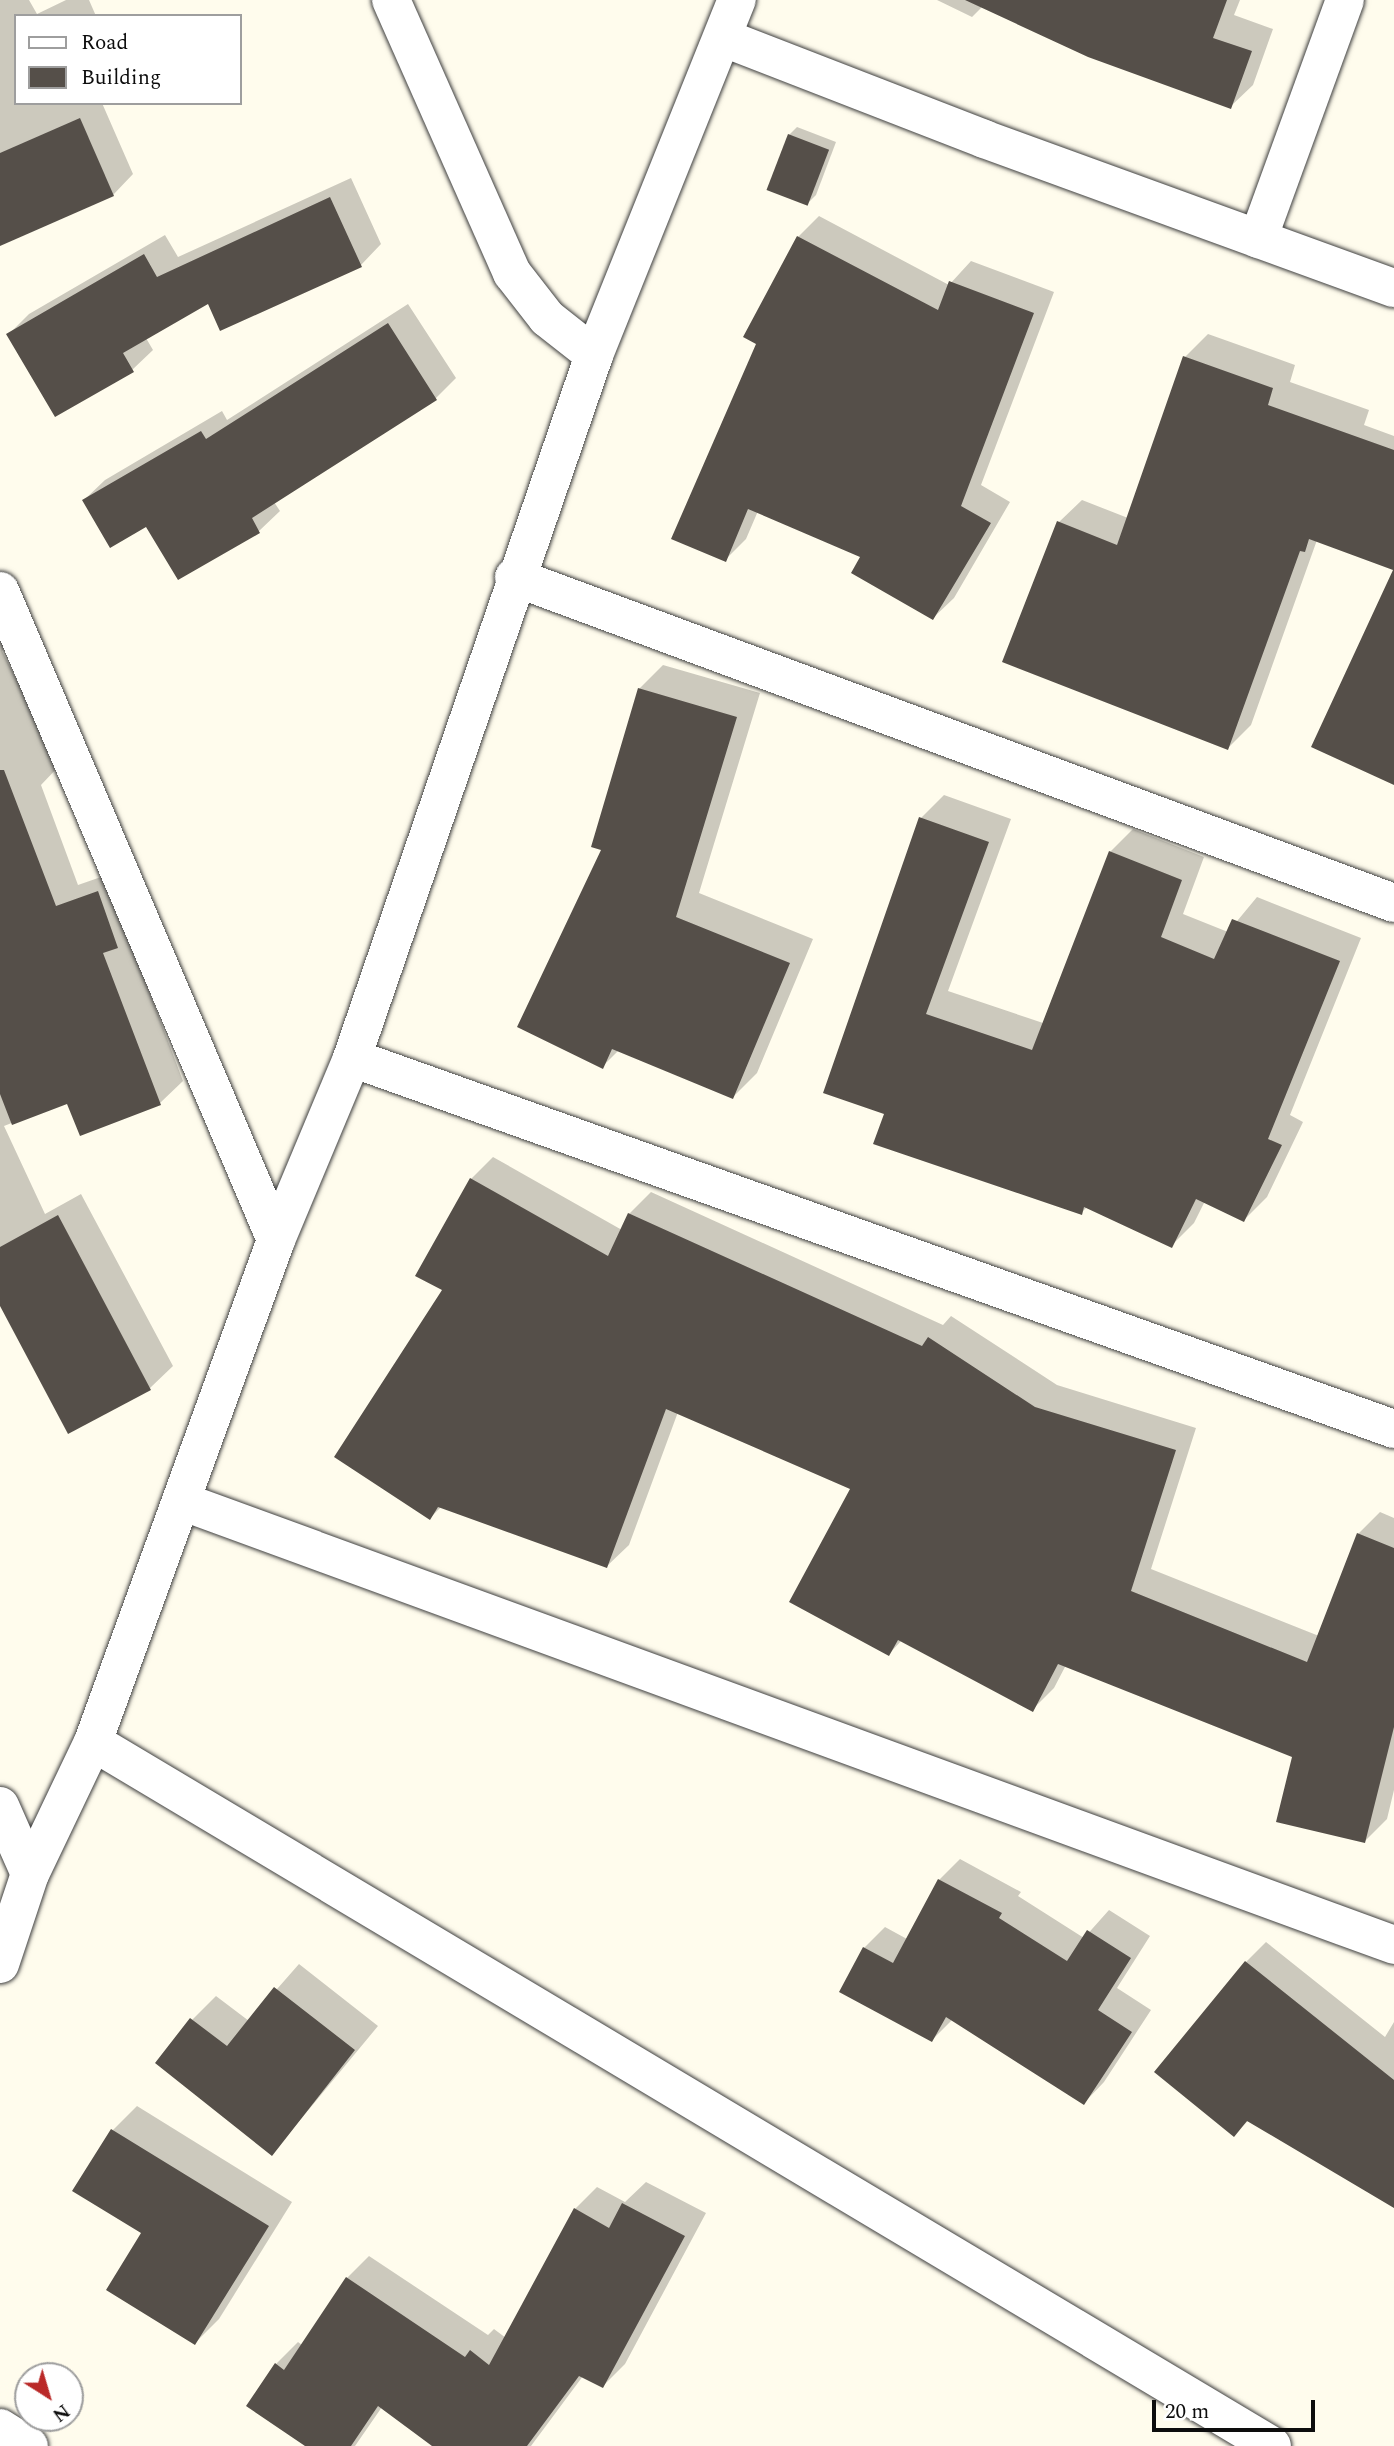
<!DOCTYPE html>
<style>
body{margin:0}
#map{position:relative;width:1394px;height:2446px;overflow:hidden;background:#fffced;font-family:Spectral,serif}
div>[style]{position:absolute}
.shadow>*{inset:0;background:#0003}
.building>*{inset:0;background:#554f49;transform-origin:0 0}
.roads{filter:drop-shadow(0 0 2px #404040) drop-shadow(0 0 2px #404040)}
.minor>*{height:38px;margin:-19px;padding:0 19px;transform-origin:19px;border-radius:19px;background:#fff}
span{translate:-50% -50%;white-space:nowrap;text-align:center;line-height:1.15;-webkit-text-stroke:7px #fff;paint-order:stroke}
.legend{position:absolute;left:14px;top:14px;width:228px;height:91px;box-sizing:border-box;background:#fff;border:2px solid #9e9e9e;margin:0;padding:9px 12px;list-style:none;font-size:21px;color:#0d0d0d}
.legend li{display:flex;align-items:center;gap:14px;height:35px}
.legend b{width:35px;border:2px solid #9e9e9e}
.north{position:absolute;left:14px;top:2362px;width:70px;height:70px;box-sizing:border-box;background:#fff;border:2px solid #9e9e9e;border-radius:50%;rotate:143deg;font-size:19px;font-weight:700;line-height:28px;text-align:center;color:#0d0d0d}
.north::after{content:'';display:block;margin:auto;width:24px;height:32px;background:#ba2928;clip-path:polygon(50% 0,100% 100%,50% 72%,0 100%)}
.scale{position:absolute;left:1152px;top:2400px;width:163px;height:32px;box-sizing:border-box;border:4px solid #0d0d0d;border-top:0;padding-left:9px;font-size:21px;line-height:24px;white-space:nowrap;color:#0d0d0d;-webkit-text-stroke:5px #fff;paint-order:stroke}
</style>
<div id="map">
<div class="shadow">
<div style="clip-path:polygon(0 0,29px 0,37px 14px,66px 0,89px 0,96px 16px,16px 16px,16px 103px,102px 103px,133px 174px,113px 195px,0 244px)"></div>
<div style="clip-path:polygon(937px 0,1240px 0,1234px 15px,1273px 29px,1253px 85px,1230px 107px,983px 6px,972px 17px)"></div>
<div style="clip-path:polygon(797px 127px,836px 142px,816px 195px,808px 203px,789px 135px)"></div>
<div style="clip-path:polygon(351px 178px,381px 244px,361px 265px,209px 302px,146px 338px,153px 350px,132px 370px,9px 334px,29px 314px,165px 235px,178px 257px)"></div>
<div style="clip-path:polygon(819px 216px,949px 285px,971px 261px,1054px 292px,981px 485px,1010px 502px,954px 598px,933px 618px,862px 556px,758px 511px,746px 539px,725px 560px,758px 343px,798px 237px)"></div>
<div style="clip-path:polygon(408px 304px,456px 378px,436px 398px,274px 502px,280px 511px,259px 531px,178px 578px,147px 525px,84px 500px,105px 480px,222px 411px,227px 420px)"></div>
<div style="clip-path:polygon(1208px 334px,1295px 365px,1290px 382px,1369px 410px,1364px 425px,1394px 436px,1394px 569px,1317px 540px,1251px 725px,1228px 748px,1059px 522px,1082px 500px,1128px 518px,1185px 357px)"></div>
<div style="clip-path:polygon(0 592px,16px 637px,2px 651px,60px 765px,41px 785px,78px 885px,121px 870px,128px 935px,183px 1081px,160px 1103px,81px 1134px,68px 1101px,4px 1126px,45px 1214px,81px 1194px,173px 1366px,150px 1388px,0 1302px)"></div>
<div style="clip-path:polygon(663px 665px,760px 693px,699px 893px,813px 939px,757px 1073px,733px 1097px,619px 1050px,602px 1067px,604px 849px,639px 689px)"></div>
<div style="clip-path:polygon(944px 795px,1011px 819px,948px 991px,1043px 1023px,1110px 852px,1133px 829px,1204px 857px,1183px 914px,1228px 932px,1257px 897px,1361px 938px,1290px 1115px,1303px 1122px,1267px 1197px,1244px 1220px,1205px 1201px,1194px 1223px,1171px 1246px,1087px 1207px,1081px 1213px,886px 1113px,921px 818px)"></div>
<div style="clip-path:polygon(493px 1157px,622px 1230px,629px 1214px,651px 1192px,943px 1325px,951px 1316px,1057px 1385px,1196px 1428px,1151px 1569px,1319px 1636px,1358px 1534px,1380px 1512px,1394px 1518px,1394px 1790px,1387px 1819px,1365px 1841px,1294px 1756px,1066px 1665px,1054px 1688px,1032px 1710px,902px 1640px,889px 1654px,852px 1488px,678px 1412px,629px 1545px,607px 1566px,441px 1507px,430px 1518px,444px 1290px,471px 1179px)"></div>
<div style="clip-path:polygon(960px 1859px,1021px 1892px,1018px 1896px,1084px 1938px,1109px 1910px,1150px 1936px,1117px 1988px,1151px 2010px,1104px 2082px,1084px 2103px,953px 2019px,932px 2040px,864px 1948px,885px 1927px,907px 1939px,939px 1880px)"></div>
<div style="clip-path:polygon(1266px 1942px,1385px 2037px,1394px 2022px,1394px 2206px,1249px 2120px,1234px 2134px,1246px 1962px)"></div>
<div style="clip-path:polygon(299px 1964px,378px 2026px,272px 2154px,192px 2020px,216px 1996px,249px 2021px)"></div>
<div style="clip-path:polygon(137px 2106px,292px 2202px,219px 2319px,195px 2343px,144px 2232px,113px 2130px)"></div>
<div style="clip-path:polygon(646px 2182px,706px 2213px,625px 2364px,603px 2386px,583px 2376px,531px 2446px,435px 2446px,382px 2407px,355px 2446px,308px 2446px,276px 2364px,298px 2342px,302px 2345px,347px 2278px,369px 2256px,488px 2335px,494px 2329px,506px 2338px,575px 2209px,597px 2187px,625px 2202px)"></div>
</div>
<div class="building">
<div style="clip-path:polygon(965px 0,1227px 0,1213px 38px,1252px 51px,1231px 109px,1088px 57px)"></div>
<div style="clip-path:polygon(80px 118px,114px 196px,0 246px,0 153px)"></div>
<div style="left:788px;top:134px;width:44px;height:60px;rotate:21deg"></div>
<div style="clip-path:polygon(330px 197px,362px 267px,220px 331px,208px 304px,123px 353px,134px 372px,55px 417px,6px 334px,144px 254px,157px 277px)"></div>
<div style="clip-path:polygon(797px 236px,938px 310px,949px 281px,1034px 313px,961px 506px,991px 523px,933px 620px,851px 573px,860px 557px,748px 509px,726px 562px,671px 539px,756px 344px,743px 337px)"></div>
<div style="clip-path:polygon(388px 323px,437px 400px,252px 518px,260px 533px,178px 580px,146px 527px,110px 548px,82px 500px,201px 431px,206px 439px)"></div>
<div style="clip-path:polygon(1183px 356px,1273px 388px,1268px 405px,1394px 450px,1394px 785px,1311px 747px,1393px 570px,1309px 539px,1305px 552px,1300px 551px,1228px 750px,1002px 662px,1057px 521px,1117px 545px)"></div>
<div style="clip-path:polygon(638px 688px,737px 717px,676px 917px,790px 963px,733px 1099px,612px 1049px,603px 1069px,517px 1027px,601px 850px,591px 847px)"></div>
<div style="clip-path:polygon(0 770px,4px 770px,56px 906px,98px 891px,118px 948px,103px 953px,161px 1105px,80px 1136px,67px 1104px,12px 1125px,0 1094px)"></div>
<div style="clip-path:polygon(919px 817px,989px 842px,926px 1014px,1032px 1050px,1109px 851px,1182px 880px,1161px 937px,1214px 959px,1232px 919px,1340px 961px,1268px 1139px,1282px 1145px,1244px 1222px,1196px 1199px,1172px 1248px,1084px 1207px,1082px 1215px,873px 1144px,884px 1114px,823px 1093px)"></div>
<div style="clip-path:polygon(470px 1178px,608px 1256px,628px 1213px,922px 1346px,928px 1337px,1035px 1407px,1176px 1450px,1131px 1591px,1307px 1662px,1357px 1533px,1394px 1548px,1394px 1727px,1365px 1843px,1276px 1822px,1292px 1757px,1058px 1664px,1033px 1712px,898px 1640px,889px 1656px,789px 1602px,850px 1489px,666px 1409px,607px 1568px,438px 1507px,430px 1520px,334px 1457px,442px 1290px,415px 1276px)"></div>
<div style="clip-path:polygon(58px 1215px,151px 1390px,68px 1434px,0 1306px,0 1247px)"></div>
<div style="clip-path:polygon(938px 1879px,1002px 1913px,999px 1918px,1067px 1961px,1087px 1930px,1131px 1958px,1098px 2010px,1132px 2032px,1084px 2105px,946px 2017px,932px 2042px,839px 1992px,863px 1947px,893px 1963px)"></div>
<div style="clip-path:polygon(1245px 1961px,1394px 2080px,1394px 2208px,1247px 2121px,1234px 2137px,1154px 2072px)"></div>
<div style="clip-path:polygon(274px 1987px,355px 2050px,272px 2156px,155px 2063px,190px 2018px,227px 2046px)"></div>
<div style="clip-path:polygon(111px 2129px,269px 2226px,195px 2345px,106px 2290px,141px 2233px,72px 2191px)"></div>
<div style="clip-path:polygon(622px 2203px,685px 2236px,603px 2388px,579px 2376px,527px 2446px,432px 2446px,378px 2406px,351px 2446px,305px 2446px,246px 2406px,275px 2363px,284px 2370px,346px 2277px,465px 2357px,470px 2350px,489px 2365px,574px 2208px,609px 2228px)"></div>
</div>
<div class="roads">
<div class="minor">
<div style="left:391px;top:0;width:299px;rotate:66.1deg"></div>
<div style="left:512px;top:273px;width:57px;rotate:52.1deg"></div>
<div style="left:547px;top:318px;width:60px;rotate:38.2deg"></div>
<div style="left:724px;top:38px;width:279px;rotate:21.2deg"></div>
<div style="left:984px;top:139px;width:436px;rotate:20deg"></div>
<div style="left:1258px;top:239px;width:254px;rotate:-70deg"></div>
<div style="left:514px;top:577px;width:938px;rotate:20.33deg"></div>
<div style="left:0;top:591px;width:705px;rotate:66.96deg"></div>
<div style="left:352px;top:1058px;width:1106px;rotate:19.6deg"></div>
<div style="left:181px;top:1501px;width:1292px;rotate:20.1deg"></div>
<div style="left:93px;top:1742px;width:1373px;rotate:30.84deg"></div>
<div style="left:0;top:1806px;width:74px;rotate:66.2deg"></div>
<div style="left:0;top:1964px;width:95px;rotate:-71.6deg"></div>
<div style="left:30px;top:1874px;width:146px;rotate:-64.5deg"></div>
<div style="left:93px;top:1742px;width:534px;rotate:-69.97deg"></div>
<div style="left:276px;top:1240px;width:197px;rotate:-67.3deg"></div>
<div style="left:352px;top:1058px;width:743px;rotate:-71deg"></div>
<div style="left:594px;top:355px;width:383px;rotate:-68.1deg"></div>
<div style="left:0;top:2428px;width:34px;rotate:32deg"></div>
</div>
</div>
<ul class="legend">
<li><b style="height:9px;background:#fff"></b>Road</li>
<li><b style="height:19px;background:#554f49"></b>Building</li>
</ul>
<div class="north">N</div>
<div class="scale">20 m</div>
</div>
